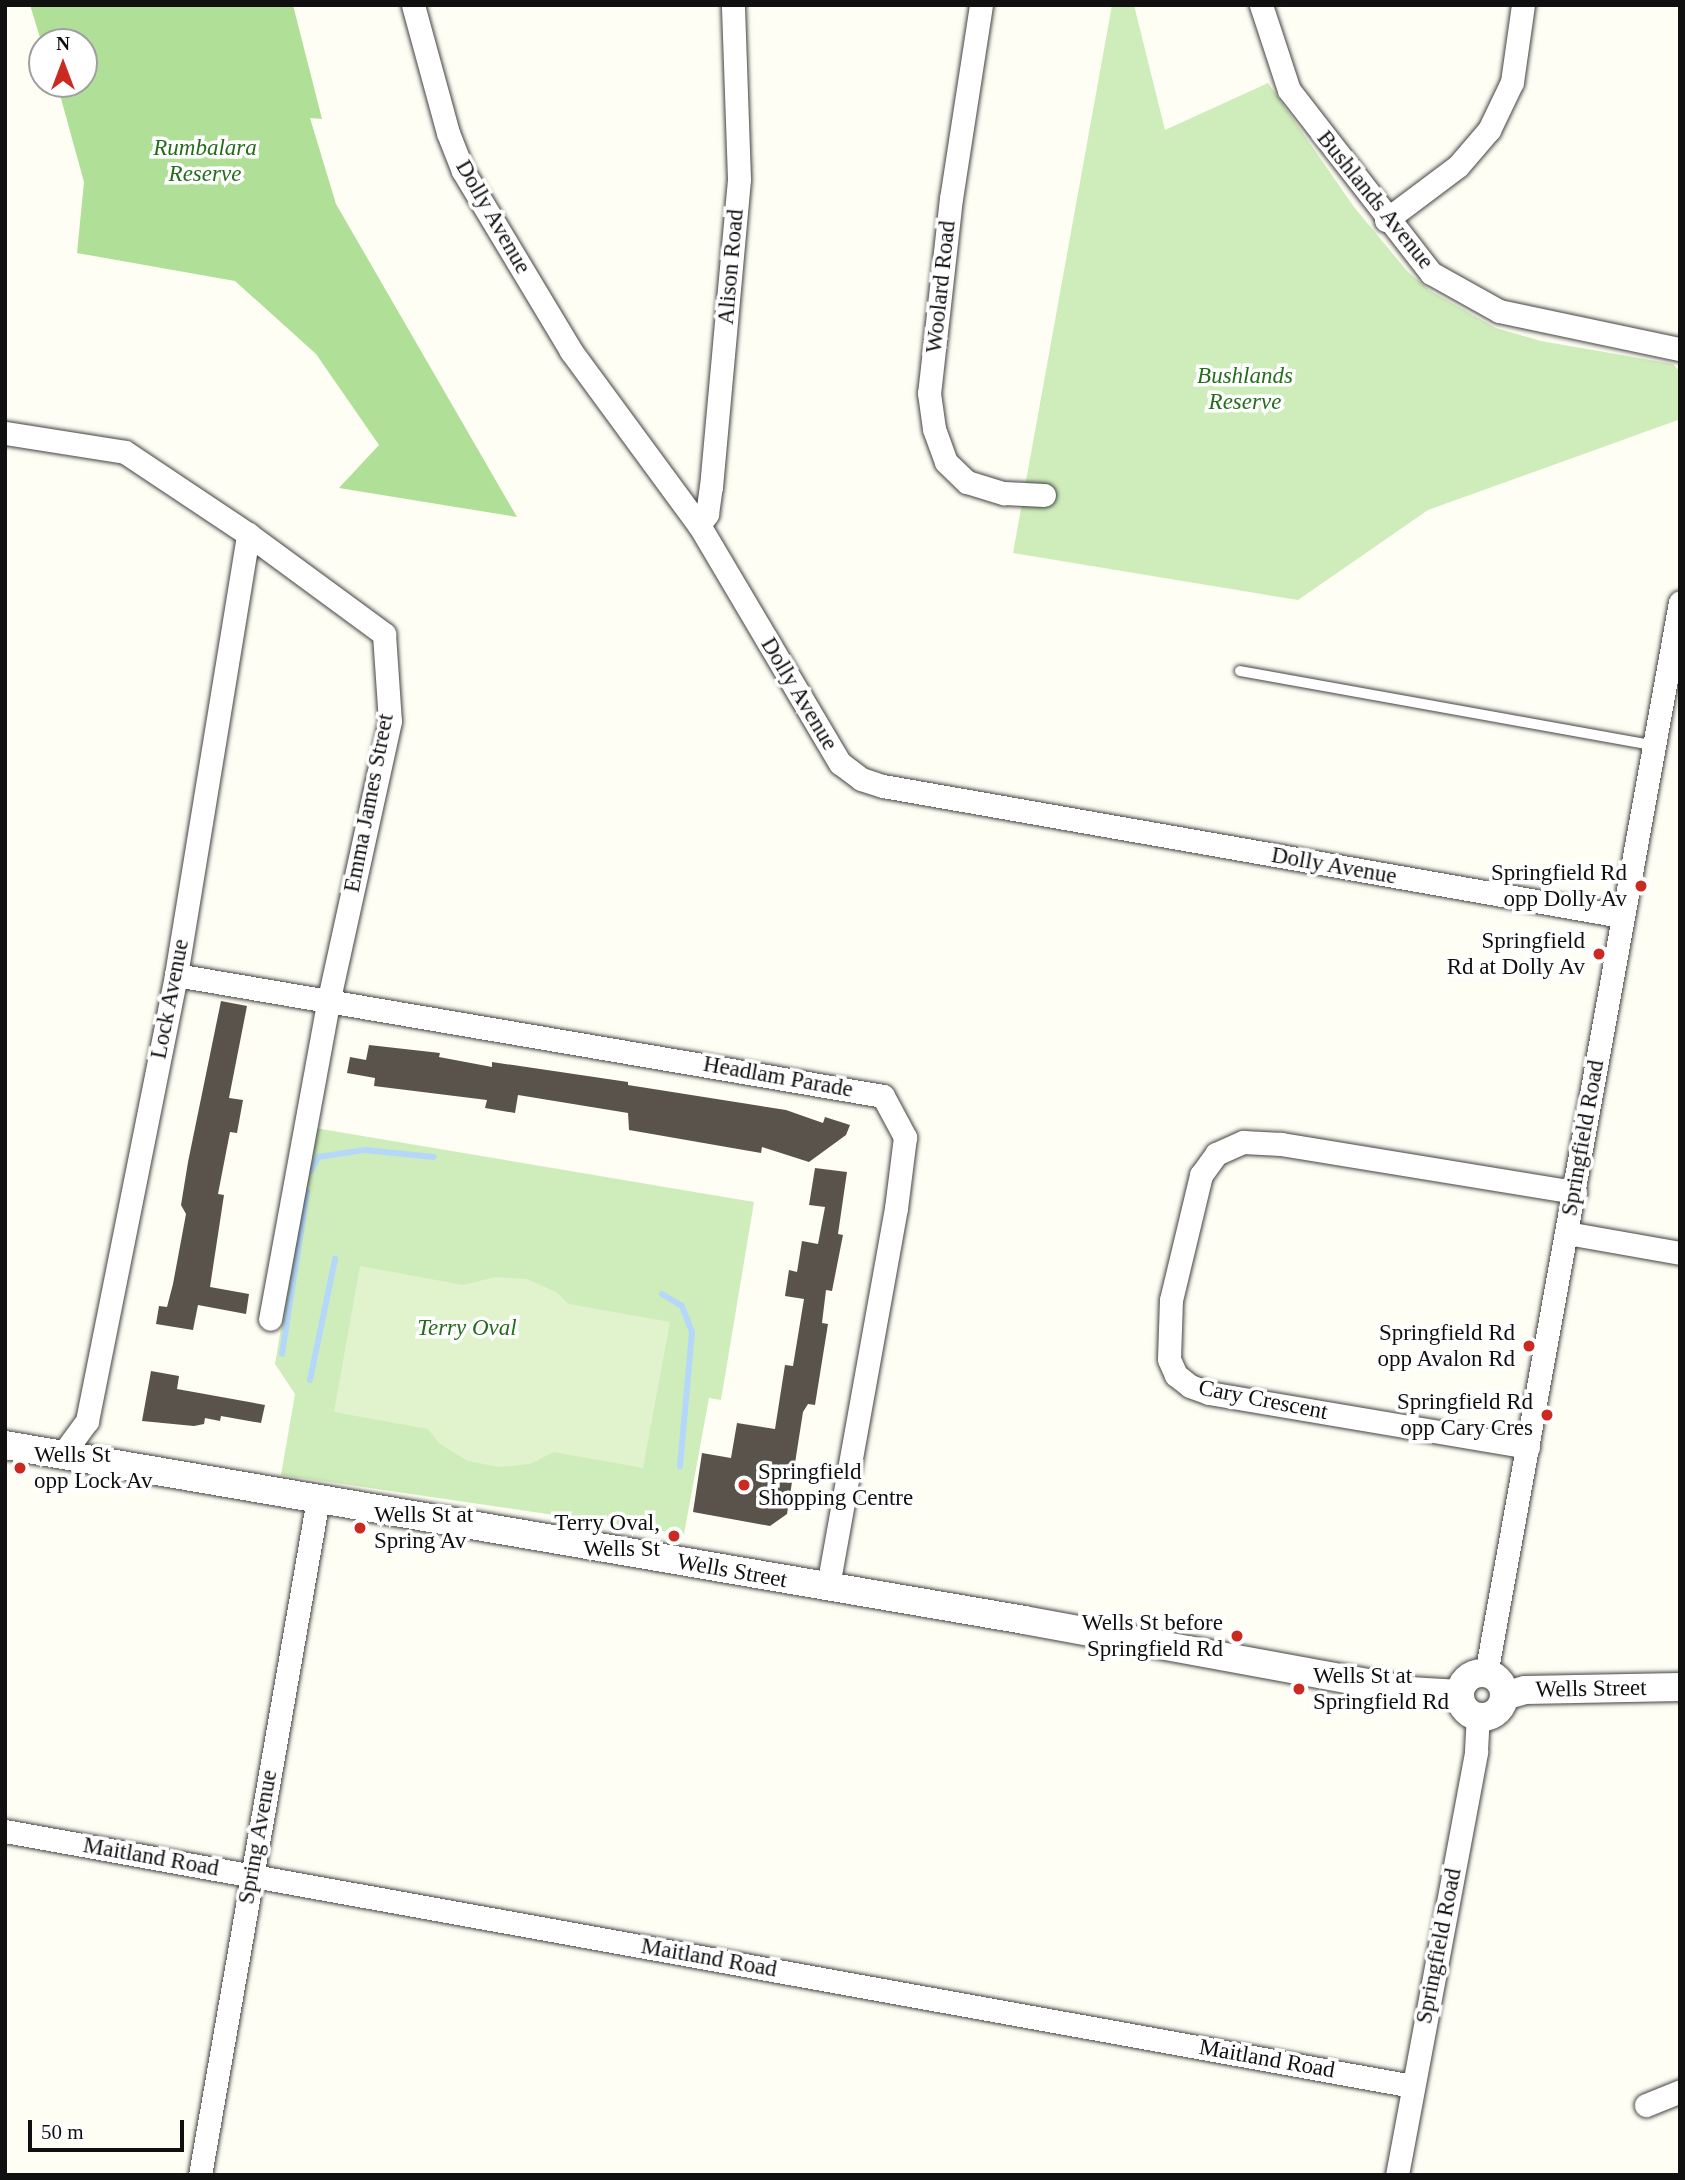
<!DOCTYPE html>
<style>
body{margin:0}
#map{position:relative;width:1685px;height:2180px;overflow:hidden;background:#fffef4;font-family:Georgia,serif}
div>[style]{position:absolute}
.green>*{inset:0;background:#ceedba}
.forest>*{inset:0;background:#b0df98}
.pitch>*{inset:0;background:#e1f3cc}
.stream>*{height:6px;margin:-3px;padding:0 3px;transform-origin:3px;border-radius:3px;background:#b5d8fa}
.building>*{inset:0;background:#5a534c}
.roads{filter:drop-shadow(0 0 2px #434343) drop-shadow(0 0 2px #434343)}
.service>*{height:10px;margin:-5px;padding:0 5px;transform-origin:5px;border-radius:5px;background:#fff}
.minor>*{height:23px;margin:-11.5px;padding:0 11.5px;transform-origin:11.5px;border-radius:11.5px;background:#fff}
.tertiary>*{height:28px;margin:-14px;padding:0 14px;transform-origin:14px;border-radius:14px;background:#fff}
.tertiary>.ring{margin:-14px;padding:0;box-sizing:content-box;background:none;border:28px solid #fff;border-radius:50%}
.dots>*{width:19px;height:19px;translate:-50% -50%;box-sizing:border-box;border:4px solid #fff;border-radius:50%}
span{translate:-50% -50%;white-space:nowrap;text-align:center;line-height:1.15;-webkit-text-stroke:7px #fff;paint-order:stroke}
.park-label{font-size:23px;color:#236d1b;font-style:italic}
.street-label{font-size:23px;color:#101010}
.poi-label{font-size:23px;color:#101010}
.right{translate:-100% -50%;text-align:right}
.left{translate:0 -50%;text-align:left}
.frame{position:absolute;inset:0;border:7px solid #101010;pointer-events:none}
.north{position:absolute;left:28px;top:28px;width:70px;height:70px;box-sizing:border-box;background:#fff;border:2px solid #9f9f9f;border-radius:50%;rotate:0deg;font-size:19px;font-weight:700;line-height:28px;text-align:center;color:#101010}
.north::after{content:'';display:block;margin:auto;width:24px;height:32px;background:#ca2a1f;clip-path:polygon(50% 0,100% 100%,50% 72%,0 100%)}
.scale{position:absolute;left:28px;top:2120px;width:156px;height:32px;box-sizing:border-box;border:4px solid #101010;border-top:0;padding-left:9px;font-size:21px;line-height:24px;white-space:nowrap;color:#101010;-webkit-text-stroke:5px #fff;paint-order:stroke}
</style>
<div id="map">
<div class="green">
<div style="clip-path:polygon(1112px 5px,1134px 5px,1165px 130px,1268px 83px,1354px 207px,1407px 271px,1429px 290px,1496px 328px,1541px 341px,1673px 364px,1680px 372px,1678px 420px,1428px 510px,1298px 600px,1013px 553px)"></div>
<div style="clip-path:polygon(315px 1128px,754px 1202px,721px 1400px,709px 1398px,684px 1534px,281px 1475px,295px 1394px,275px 1364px)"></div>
</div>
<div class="forest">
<div style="clip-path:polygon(30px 5px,293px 5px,322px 119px,310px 118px,336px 204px,517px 517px,339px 488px,379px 445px,316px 354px,235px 281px,77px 253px,84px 182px,57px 84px,84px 84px,84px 42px,42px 44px)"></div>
</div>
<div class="pitch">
<div style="clip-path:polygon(360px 1266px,463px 1285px,495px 1277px,527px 1279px,556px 1292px,569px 1304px,670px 1322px,643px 1468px,554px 1452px,530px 1464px,499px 1467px,468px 1461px,440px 1444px,428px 1429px,334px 1412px)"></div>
</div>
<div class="stream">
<div style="left:311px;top:1171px;width:16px;rotate:-63deg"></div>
<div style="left:318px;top:1157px;width:48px;rotate:-8.5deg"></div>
<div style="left:365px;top:1150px;width:69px;rotate:5.8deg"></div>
<div style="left:662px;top:1294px;width:23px;rotate:31deg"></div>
<div style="left:682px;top:1306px;width:28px;rotate:69deg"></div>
<div style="left:692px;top:1332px;width:135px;rotate:95.1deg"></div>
<div style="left:282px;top:1354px;width:164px;rotate:-81.2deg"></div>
<div style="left:310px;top:1380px;width:124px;rotate:-78.3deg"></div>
</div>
<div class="building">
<div style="clip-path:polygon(221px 1001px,247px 1006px,229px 1098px,243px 1100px,237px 1133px,230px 1132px,218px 1194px,224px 1195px,210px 1287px,249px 1294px,246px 1314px,198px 1305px,193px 1330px,156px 1324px,159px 1306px,167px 1307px,173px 1284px,186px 1214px,181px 1205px,188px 1162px)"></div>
<div style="clip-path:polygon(369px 1045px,440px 1053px,439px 1057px,492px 1067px,492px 1062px,628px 1082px,628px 1085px,786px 1110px,823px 1123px,825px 1117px,850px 1125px,846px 1135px,809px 1162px,762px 1147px,761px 1153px,629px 1130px,628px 1113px,518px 1095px,515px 1113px,485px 1108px,487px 1100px,374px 1086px,375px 1078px,347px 1073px,350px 1057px,366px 1060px)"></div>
<div style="clip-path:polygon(815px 1168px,847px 1172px,838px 1234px,843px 1235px,832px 1291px,826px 1290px,822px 1323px,828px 1324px,815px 1405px,808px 1404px,803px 1412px,787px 1514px,770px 1526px,693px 1512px,702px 1453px,731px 1458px,737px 1423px,775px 1429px,785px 1365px,793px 1366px,804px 1299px,785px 1296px,789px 1270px,797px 1272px,802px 1241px,818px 1244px,825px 1207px,809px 1205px)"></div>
<div style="clip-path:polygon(151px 1371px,179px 1376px,177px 1389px,265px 1405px,261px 1423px,221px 1416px,220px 1421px,205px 1418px,204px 1424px,194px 1426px,142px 1421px)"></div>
</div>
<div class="roads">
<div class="service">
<div style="left:1240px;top:671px;width:422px;rotate:10.2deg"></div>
</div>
<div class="minor">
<div style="left:413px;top:5px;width:133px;rotate:74.7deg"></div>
<div style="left:448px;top:133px;width:41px;rotate:68.5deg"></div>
<div style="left:463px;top:171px;width:210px;rotate:59deg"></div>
<div style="left:571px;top:351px;width:216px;rotate:53.7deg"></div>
<div style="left:699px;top:525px;width:277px;rotate:59.4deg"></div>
<div style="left:840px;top:763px;width:26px;rotate:37deg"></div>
<div style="left:861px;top:779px;width:23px;rotate:18deg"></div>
<div style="left:883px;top:786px;width:749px;rotate:9.99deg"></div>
<div style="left:981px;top:5px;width:195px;rotate:98.8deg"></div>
<div style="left:951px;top:198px;width:196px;rotate:96.4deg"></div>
<div style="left:929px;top:393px;width:36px;rotate:82deg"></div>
<div style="left:934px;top:429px;width:35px;rotate:70deg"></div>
<div style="left:946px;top:462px;width:29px;rotate:44deg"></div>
<div style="left:967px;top:482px;width:39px;rotate:17deg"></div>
<div style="left:1004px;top:493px;width:40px;rotate:2.9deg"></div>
<div style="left:1261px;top:5px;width:89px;rotate:71.8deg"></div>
<div style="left:1289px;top:90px;width:232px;rotate:52.2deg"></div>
<div style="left:1431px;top:273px;width:78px;rotate:29.2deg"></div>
<div style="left:1499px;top:311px;width:185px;rotate:11.9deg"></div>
<div style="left:1386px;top:220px;width:90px;rotate:-36.9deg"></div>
<div style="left:1458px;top:166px;width:48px;rotate:-49.3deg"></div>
<div style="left:1489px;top:130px;width:53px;rotate:-64.4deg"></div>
<div style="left:1512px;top:82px;width:78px;rotate:-81.9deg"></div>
<div style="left:5px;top:433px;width:121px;rotate:9deg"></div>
<div style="left:125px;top:452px;width:148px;rotate:33.7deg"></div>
<div style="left:248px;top:534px;width:169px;rotate:36.3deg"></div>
<div style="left:384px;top:634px;width:87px;rotate:86.1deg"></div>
<div style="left:390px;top:721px;width:284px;rotate:102.4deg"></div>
<div style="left:329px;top:998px;width:326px;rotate:100.4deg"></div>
<div style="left:699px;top:525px;width:14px;rotate:-54deg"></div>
<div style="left:707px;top:514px;width:27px;rotate:-82deg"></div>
<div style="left:711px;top:487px;width:309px;rotate:-84.8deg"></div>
<div style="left:739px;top:179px;width:174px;rotate:-92deg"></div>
<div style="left:176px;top:975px;width:717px;rotate:9.71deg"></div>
<div style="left:883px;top:1096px;width:47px;rotate:61.8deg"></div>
<div style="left:905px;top:1137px;width:72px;rotate:97.2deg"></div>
<div style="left:896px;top:1208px;width:385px;rotate:100.2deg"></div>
<div style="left:1567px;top:1233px;width:115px;rotate:10deg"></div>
<div style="left:1528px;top:1447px;width:324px;rotate:-170.4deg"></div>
<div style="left:1209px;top:1393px;width:20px;rotate:-160deg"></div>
<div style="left:1190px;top:1386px;width:18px;rotate:-142deg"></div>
<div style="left:1176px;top:1375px;width:17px;rotate:-114deg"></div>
<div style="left:1169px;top:1359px;width:59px;rotate:-88.1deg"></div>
<div style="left:1171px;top:1300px;width:129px;rotate:-76.5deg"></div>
<div style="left:1201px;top:1175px;width:26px;rotate:-54deg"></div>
<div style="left:1216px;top:1154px;width:30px;rotate:-24deg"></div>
<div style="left:1243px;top:1142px;width:38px;rotate:3deg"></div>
<div style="left:1281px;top:1144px;width:298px;rotate:9.3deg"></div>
<div style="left:62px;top:1455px;width:42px;rotate:-53.7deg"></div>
<div style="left:87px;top:1421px;width:455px;rotate:-78.7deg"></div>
<div style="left:176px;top:975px;width:447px;rotate:-80.7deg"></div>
<div style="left:1486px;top:1674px;width:1089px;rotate:-79.74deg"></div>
<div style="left:5px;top:1831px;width:1430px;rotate:10.27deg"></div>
<div style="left:1646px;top:2105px;width:37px;rotate:-22deg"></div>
<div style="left:200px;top:2175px;width:686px;rotate:-80.1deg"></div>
<div style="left:1397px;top:2175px;width:431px;rotate:-79.4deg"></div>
<div style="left:1476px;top:1751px;width:34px;rotate:-87deg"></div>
</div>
<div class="tertiary">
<div style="left:5px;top:1445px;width:1034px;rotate:9.74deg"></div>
<div style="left:1024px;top:1620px;width:391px;rotate:10.4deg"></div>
<div style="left:1409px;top:1691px;width:51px;rotate:3.4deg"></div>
<div class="ring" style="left:1460px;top:1673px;width:16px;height:16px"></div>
<div style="left:1504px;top:1696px;width:22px;rotate:-16deg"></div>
<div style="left:1525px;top:1690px;width:155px;rotate:-1.1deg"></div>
</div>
</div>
<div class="dots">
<div style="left:1641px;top:886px;background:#ca2a1f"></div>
<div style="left:1599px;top:954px;background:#ca2a1f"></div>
<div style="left:1529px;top:1346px;background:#ca2a1f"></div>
<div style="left:1547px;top:1415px;background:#ca2a1f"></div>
<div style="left:20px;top:1468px;background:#ca2a1f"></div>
<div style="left:744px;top:1485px;background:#ca2a1f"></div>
<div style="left:360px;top:1528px;background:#ca2a1f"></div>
<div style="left:674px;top:1536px;background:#ca2a1f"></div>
<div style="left:1237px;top:1636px;background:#ca2a1f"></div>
<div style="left:1299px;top:1689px;background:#ca2a1f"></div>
</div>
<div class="park-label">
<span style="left:205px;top:161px">Rumbalara<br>Reserve</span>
<span style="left:1245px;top:389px">Bushlands<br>Reserve</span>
<span style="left:467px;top:1328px">Terry Oval</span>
</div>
<div class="street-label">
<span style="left:1375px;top:200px;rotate:51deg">Bushlands Avenue</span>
<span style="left:493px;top:217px;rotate:60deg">Dolly Avenue</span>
<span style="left:731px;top:267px;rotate:-85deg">Alison Road</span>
<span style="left:941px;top:287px;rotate:-84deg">Woolard Road</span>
<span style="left:799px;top:694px;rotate:59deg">Dolly Avenue</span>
<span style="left:369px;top:803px;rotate:-79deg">Emma James Street</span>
<span style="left:1334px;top:866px;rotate:10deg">Dolly Avenue</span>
<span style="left:170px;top:999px;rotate:-79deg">Lock Avenue</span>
<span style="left:778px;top:1077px;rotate:10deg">Headlam Parade</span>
<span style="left:1583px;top:1138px;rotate:-80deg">Springfield Road</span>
<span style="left:1263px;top:1400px;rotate:11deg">Cary Crescent</span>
<span style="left:732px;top:1571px;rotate:10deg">Wells Street</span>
<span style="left:1591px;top:1689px;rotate:-1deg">Wells Street</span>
<span style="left:258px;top:1837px;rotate:-80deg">Spring Avenue</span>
<span style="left:151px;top:1857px;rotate:10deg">Maitland Road</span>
<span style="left:1439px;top:1946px;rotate:-79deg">Springfield Road</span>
<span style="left:709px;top:1958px;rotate:10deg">Maitland Road</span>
<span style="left:1267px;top:2059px;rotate:10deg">Maitland Road</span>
</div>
<div class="poi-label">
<span class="right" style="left:1627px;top:886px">Springfield Rd<br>opp Dolly Av</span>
<span class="right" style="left:1585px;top:954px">Springfield<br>Rd at Dolly Av</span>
<span class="right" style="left:1515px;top:1346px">Springfield Rd<br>opp Avalon Rd</span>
<span class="right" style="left:1533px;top:1415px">Springfield Rd<br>opp Cary Cres</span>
<span class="left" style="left:34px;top:1468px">Wells St<br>opp Lock Av</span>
<span class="left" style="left:758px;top:1485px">Springfield<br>Shopping Centre</span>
<span class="left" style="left:374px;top:1528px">Wells St at<br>Spring Av</span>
<span class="right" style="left:660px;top:1536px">Terry Oval,<br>Wells St</span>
<span class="right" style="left:1223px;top:1636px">Wells St before<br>Springfield Rd</span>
<span class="left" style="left:1313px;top:1689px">Wells St at<br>Springfield Rd</span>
</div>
<div class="frame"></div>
<div class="north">N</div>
<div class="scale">50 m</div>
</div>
